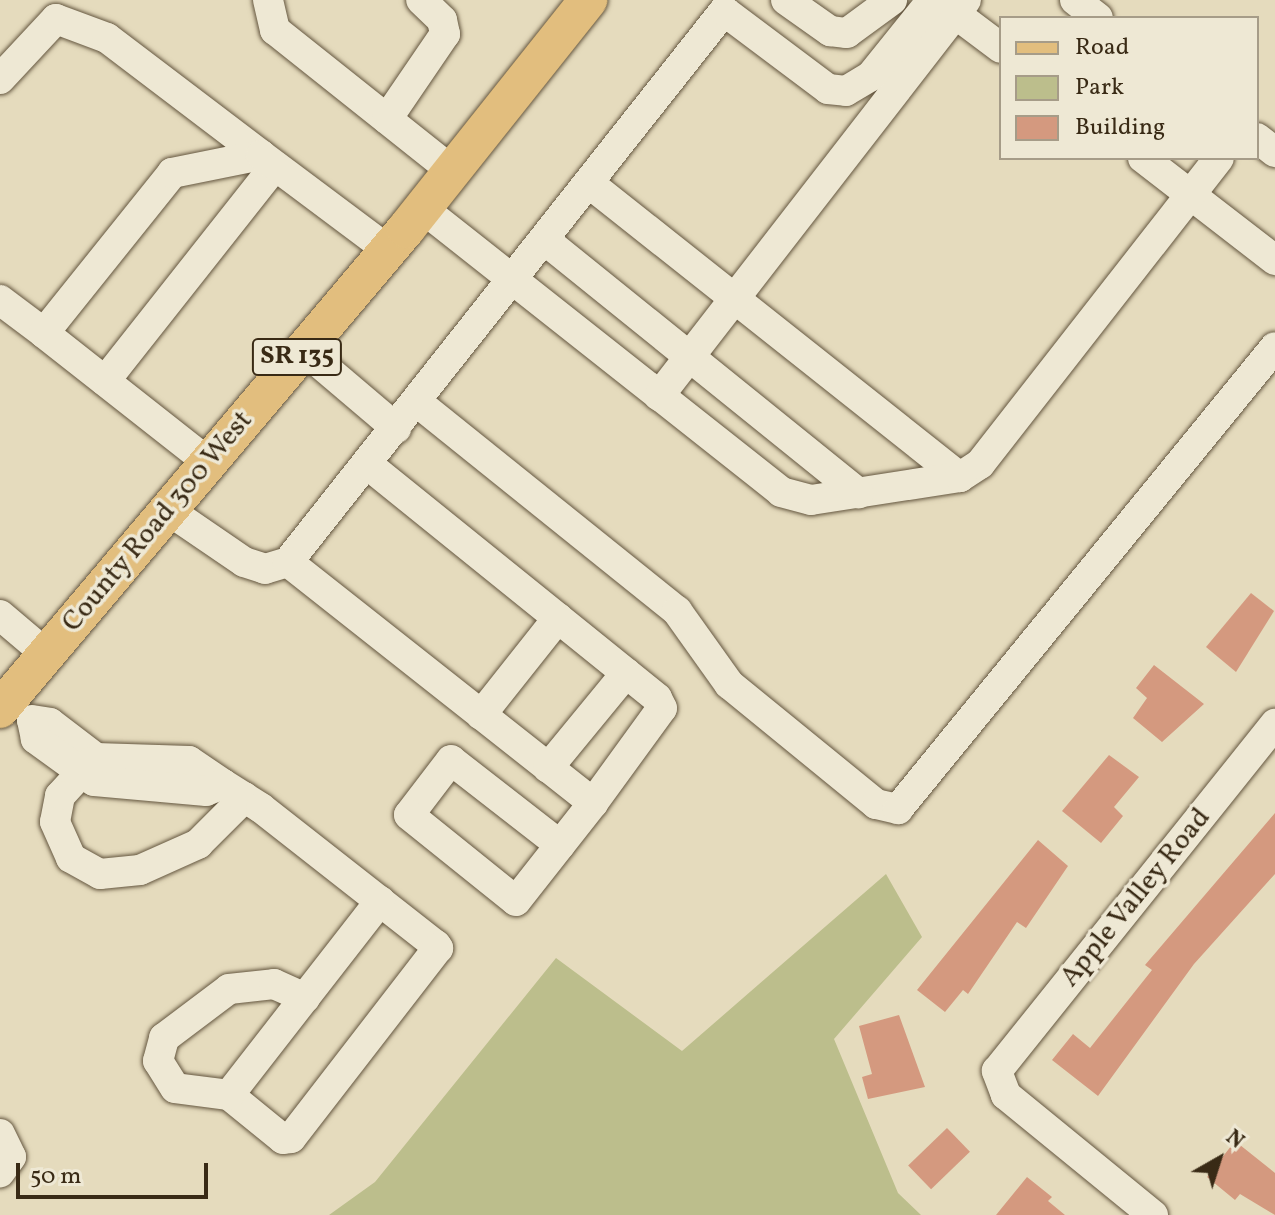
<!DOCTYPE html>
<style>
body{margin:0}
#map{position:relative;width:1275px;height:1215px;overflow:hidden;background:#e5dbbd;font-family:Vollkorn,serif}
div>[style]{position:absolute}
.green>*{inset:0;background:#bcbe8c}
.building>*{inset:0;background:#d4997f;transform-origin:0 0}
.roads{filter:drop-shadow(0 0 2px #64563f) drop-shadow(0 0 2px #64563f)}
.minor>*{height:30px;margin:-15px;padding:0 15px;transform-origin:15px;border-radius:15px;background:#eee8d4}
.major>*{height:38px;margin:-19px;padding:0 19px;transform-origin:19px;border-radius:19px;background:#e2be7e}
span{translate:-50% -50%;white-space:nowrap;text-align:center;line-height:1.15;-webkit-text-stroke:7px #eee8d4;paint-order:stroke}
.shield-label span{padding:2px 6px;background:#eee8d4;border:2px solid;border-radius:6px;-webkit-text-stroke-width:0}
.shield-label{font-size:26px;color:#392a15;font-weight:700}
.street-label{font-size:28px;color:#392a15}
.legend{position:absolute;left:999px;top:16px;width:260px;height:144px;box-sizing:border-box;background:#eee8d4;border:2px solid #a69c88;margin:0;padding:10px 14px;list-style:none;font-size:24px;color:#392a15}
.legend li{display:flex;align-items:center;gap:16px;height:40px}
.legend b{width:40px;border:2px solid #a69c88}
.north{position:absolute;left:1179px;top:1119px;width:80px;height:80px;-webkit-text-stroke:6px #eee8d4;paint-order:stroke;rotate:39deg;font-size:22px;font-weight:700;line-height:32px;text-align:center;color:#392a15}
.north::after{content:'';display:block;margin:auto;width:28px;height:36px;background:#392a15;clip-path:polygon(50% 0,100% 100%,50% 72%,0 100%)}
.scale{position:absolute;left:16px;top:1163px;width:192px;height:36px;box-sizing:border-box;border:4px solid #392a15;border-top:0;padding-left:10px;font-size:24px;line-height:28px;white-space:nowrap;color:#392a15;-webkit-text-stroke:6px #eee8d4;paint-order:stroke}
</style>
<div id="map">
<div class="green">
<div style="clip-path:polygon(886px 874px,922px 937px,834px 1039px,898px 1193px,921px 1215px,329px 1215px,375px 1182px,556px 958px,682px 1051px)"></div>
</div>
<div class="building">
<div style="clip-path:polygon(1251px 593px,1274px 611px,1236px 672px,1206px 647px)"></div>
<div style="clip-path:polygon(1154px 665px,1204px 704px,1162px 742px,1133px 718px,1147px 698px,1136px 688px)"></div>
<div style="clip-path:polygon(1109px 755px,1139px 777px,1114px 807px,1123px 816px,1101px 843px,1062px 811px)"></div>
<div style="clip-path:polygon(1275px 813px,1275px 874px,1194px 964px,1098px 1096px,1052px 1060px,1073px 1034px,1090px 1048px,1152px 970px,1145px 965px)"></div>
<div style="clip-path:polygon(1038px 840px,1068px 866px,1026px 928px,1017px 922px,968px 994px,963px 990px,945px 1012px,917px 990px)"></div>
<div style="clip-path:polygon(899px 1015px,925px 1087px,868px 1099px,862px 1077px,872px 1074px,859px 1026px)"></div>
<div style="left:947px;top:1128px;width:33px;height:54px;rotate:46deg"></div>
<div style="clip-path:polygon(1235px 1141px,1275px 1173px,1275px 1215px,1240px 1194px,1235px 1200px,1207px 1177px)"></div>
<div style="clip-path:polygon(1027px 1177px,1052px 1197px,1048px 1201px,1065px 1215px,996px 1215px)"></div>
</div>
<div class="roads">
<div class="minor">
<div style="left:268px;top:0;width:31px;rotate:77deg"></div>
<div style="left:275px;top:30px;width:226px;rotate:38.5deg"></div>
<div style="left:786px;top:0;width:54px;rotate:35.2deg"></div>
<div style="left:830px;top:31px;width:17px;rotate:7deg"></div>
<div style="left:847px;top:33px;width:56px;rotate:-36.3deg"></div>
<div style="left:1075px;top:0;width:29px;rotate:38deg"></div>
<div style="left:941px;top:3px;width:75px;rotate:36.9deg"></div>
<div style="left:0;top:79px;width:82px;rotate:-47deg"></div>
<div style="left:56px;top:19px;width:54px;rotate:20.4deg"></div>
<div style="left:107px;top:38px;width:193px;rotate:37.2deg"></div>
<div style="left:387px;top:119px;width:103px;rotate:-55.7deg"></div>
<div style="left:445px;top:34px;width:14px;rotate:-102deg"></div>
<div style="left:442px;top:20px;width:29px;rotate:-136deg"></div>
<div style="left:1257px;top:138px;width:23px;rotate:38deg"></div>
<div style="left:1143px;top:158px;width:167px;rotate:37.7deg"></div>
<div style="left:590px;top:184px;width:472px;rotate:38.4deg"></div>
<div style="left:422px;top:208px;width:458px;rotate:38.3deg"></div>
<div style="left:781px;top:492px;width:31px;rotate:15deg"></div>
<div style="left:811px;top:500px;width:151px;rotate:-8.8deg"></div>
<div style="left:960px;top:477px;width:24px;rotate:-33deg"></div>
<div style="left:980px;top:464px;width:388px;rotate:-52deg"></div>
<div style="left:546px;top:241px;width:402px;rotate:38.9deg"></div>
<div style="left:0;top:300px;width:55px;rotate:36.9deg"></div>
<div style="left:304px;top:350px;width:121px;rotate:40.3deg"></div>
<div style="left:105px;top:381px;width:274px;rotate:-51.7deg"></div>
<div style="left:659px;top:396px;width:501px;rotate:-52.22deg"></div>
<div style="left:417px;top:402px;width:334px;rotate:38.8deg"></div>
<div style="left:677px;top:611px;width:90px;rotate:54.5deg"></div>
<div style="left:729px;top:684px;width:190px;rotate:39.2deg"></div>
<div style="left:876px;top:804px;width:23px;rotate:13deg"></div>
<div style="left:898px;top:809px;width:596px;rotate:-50.78deg"></div>
<div style="left:209px;top:463px;width:210px;rotate:-141.8deg"></div>
<div style="left:44px;top:333px;width:205px;rotate:-51.3deg"></div>
<div style="left:172px;top:173px;width:91px;rotate:-11.4deg"></div>
<div style="left:261px;top:155px;width:159px;rotate:36.8deg"></div>
<div style="left:168px;top:510px;width:92px;rotate:34.4deg"></div>
<div style="left:244px;top:562px;width:22px;rotate:18deg"></div>
<div style="left:265px;top:569px;width:24px;rotate:-17deg"></div>
<div style="left:288px;top:562px;width:703px;rotate:-51.65deg"></div>
<div style="left:724px;top:11px;width:130px;rotate:36.9deg"></div>
<div style="left:828px;top:89px;width:18px;rotate:6deg"></div>
<div style="left:846px;top:91px;width:29px;rotate:-31deg"></div>
<div style="left:871px;top:76px;width:97px;rotate:-51.2deg"></div>
<div style="left:288px;top:562px;width:389px;rotate:38.3deg"></div>
<div style="left:593px;top:803px;width:117px;rotate:-54deg"></div>
<div style="left:662px;top:708px;width:11px;rotate:-117deg"></div>
<div style="left:657px;top:698px;width:373px;rotate:-141.1deg"></div>
<div style="left:0;top:615px;width:60px;rotate:40.3deg"></div>
<div style="left:481px;top:715px;width:124px;rotate:-51.6deg"></div>
<div style="left:32px;top:720px;width:18px;rotate:9deg"></div>
<div style="left:50px;top:723px;width:58px;rotate:37.3deg"></div>
<div style="left:96px;top:758px;width:93px;rotate:1.8deg"></div>
<div style="left:189px;top:761px;width:41px;rotate:34.1deg"></div>
<div style="left:223px;top:784px;width:18px;rotate:158deg"></div>
<div style="left:206px;top:791px;width:112px;rotate:-174.9deg"></div>
<div style="left:94px;top:781px;width:72px;rotate:-144.1deg"></div>
<div style="left:36px;top:739px;width:19px;rotate:-102deg"></div>
<div style="left:91px;top:762px;width:46px;rotate:132.4deg"></div>
<div style="left:60px;top:796px;width:26px;rotate:101deg"></div>
<div style="left:55px;top:822px;width:39px;rotate:66deg"></div>
<div style="left:71px;top:858px;width:33px;rotate:29deg"></div>
<div style="left:100px;top:874px;width:40px;rotate:-5.7deg"></div>
<div style="left:140px;top:870px;width:64px;rotate:-24.1deg"></div>
<div style="left:198px;top:844px;width:66px;rotate:-45deg"></div>
<div style="left:548px;top:768px;width:123px;rotate:-50.6deg"></div>
<div style="left:223px;top:784px;width:45px;rotate:32.3deg"></div>
<div style="left:261px;top:808px;width:222px;rotate:38.1deg"></div>
<div style="left:436px;top:945px;width:4px;rotate:56deg"></div>
<div style="left:438px;top:948px;width:240px;rotate:127.7deg"></div>
<div style="left:291px;top:1138px;width:8px;rotate:173deg"></div>
<div style="left:283px;top:1139px;width:70px;rotate:-140.8deg"></div>
<div style="left:229px;top:1095px;width:246px;rotate:-52.1deg"></div>
<div style="left:560px;top:845px;width:138px;rotate:-142.1deg"></div>
<div style="left:451px;top:760px;width:69px;rotate:127.4deg"></div>
<div style="left:409px;top:815px;width:137px;rotate:38.8deg"></div>
<div style="left:516px;top:901px;width:125px;rotate:-51.8deg"></div>
<div style="left:229px;top:1095px;width:54px;rotate:-172.6deg"></div>
<div style="left:175px;top:1088px;width:32px;rotate:-122deg"></div>
<div style="left:158px;top:1061px;width:24px;rotate:-75deg"></div>
<div style="left:164px;top:1038px;width:81px;rotate:-37deg"></div>
<div style="left:229px;top:989px;width:45px;rotate:-6.3deg"></div>
<div style="left:274px;top:984px;width:34px;rotate:24deg"></div>
<div style="left:0;top:1134px;width:25px;rotate:64deg"></div>
<div style="left:11px;top:1157px;width:19px;rotate:126deg"></div>
<div style="left:1153px;top:1215px;width:190px;rotate:-140.8deg"></div>
<div style="left:1006px;top:1095px;width:26px;rotate:-111deg"></div>
<div style="left:997px;top:1071px;width:445px;rotate:-51.3deg"></div>
</div>
<div class="major">
<div style="left:0;top:709px;width:629px;rotate:-49.77deg"></div>
<div style="left:406px;top:229px;width:293px;rotate:-51.5deg"></div>
</div>
</div>
<div class="shield-label">
<span style="left:297px;top:357px">SR 135</span>
</div>
<div class="street-label">
<span style="left:158px;top:522px;rotate:-50deg">County Road 300 West</span>
<span style="left:1136px;top:898px;rotate:-51deg">Apple Valley Road</span>
</div>
<ul class="legend">
<li><b style="height:10px;background:#e2be7e"></b>Road</li>
<li><b style="height:22px;background:#bcbe8c"></b>Park</li>
<li><b style="height:22px;background:#d4997f"></b>Building</li>
</ul>
<div class="north">N</div>
<div class="scale">50 m</div>
</div>
